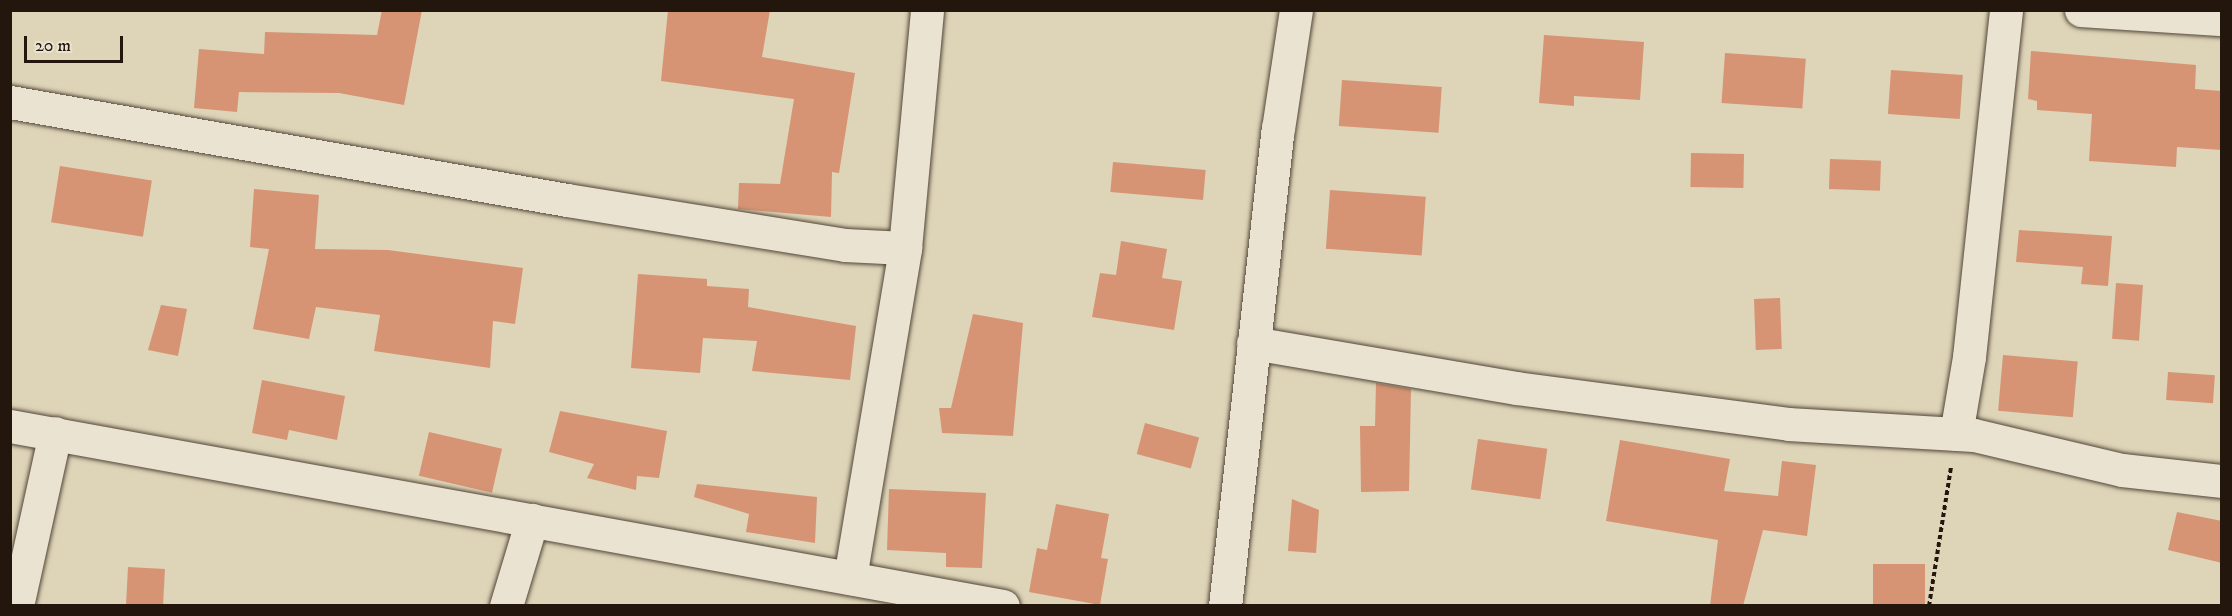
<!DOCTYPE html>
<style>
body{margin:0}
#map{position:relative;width:2232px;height:616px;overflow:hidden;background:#ded4b8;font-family:"IM FELL DW Pica",serif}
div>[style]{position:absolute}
.building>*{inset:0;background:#d69474;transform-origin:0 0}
.path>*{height:4px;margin-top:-2px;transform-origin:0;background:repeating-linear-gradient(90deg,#23160c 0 4.5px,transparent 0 7.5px)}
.roads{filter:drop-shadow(0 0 2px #524637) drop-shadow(0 0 2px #524637)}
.street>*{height:33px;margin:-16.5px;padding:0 16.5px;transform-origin:16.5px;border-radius:16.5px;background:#eae3d1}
span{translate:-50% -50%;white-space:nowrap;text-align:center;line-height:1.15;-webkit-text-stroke:5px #eae3d1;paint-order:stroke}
.frame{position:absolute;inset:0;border:12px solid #23160c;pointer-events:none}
.scale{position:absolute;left:24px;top:36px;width:99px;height:27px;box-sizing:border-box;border:3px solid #23160c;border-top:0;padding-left:8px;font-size:18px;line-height:21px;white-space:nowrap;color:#23160c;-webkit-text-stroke:4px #eae3d1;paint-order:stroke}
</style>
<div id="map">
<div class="building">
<div style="clip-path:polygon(382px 10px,422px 10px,404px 105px,339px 93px,239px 92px,237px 112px,194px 108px,199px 49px,264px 54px,265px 32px,377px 35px)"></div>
<div style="clip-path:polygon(668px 10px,770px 10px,762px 57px,855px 73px,839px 173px,832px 172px,831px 217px,738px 209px,739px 183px,780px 184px,794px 99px,661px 81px)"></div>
<div style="clip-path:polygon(1544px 35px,1644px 42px,1640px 100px,1574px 96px,1574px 106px,1539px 103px)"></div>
<div style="clip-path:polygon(2031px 51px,2196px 65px,2195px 89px,2222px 91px,2222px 150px,2177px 147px,2176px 167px,2089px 161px,2092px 114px,2037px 110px,2037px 101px,2028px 99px)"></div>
<div style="left:1725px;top:53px;width:81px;height:50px;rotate:4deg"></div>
<div style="left:1891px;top:70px;width:72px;height:44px;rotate:4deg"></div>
<div style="left:1342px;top:80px;width:100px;height:46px;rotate:4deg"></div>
<div style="left:1691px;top:153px;width:53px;height:34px;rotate:1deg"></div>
<div style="left:1830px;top:159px;width:51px;height:30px;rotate:2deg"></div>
<div style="left:1113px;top:162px;width:93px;height:30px;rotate:5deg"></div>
<div style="left:60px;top:166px;width:93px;height:57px;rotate:9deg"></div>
<div style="clip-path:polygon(254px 189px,319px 195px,315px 249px,388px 250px,523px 268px,515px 324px,493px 321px,490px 368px,374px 351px,380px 315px,316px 307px,309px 339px,253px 329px,269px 249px,250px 247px)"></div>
<div style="left:1330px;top:190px;width:96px;height:59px;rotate:4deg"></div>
<div style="clip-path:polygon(2019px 230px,2112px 236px,2108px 286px,2081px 284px,2083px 267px,2016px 262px)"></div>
<div style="clip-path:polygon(1121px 241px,1167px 249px,1162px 278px,1182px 281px,1174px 330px,1092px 317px,1100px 273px,1116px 275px)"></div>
<div style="clip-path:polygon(638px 274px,707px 279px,707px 286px,749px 289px,748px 307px,856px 326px,850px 380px,752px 371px,757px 341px,703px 338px,700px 373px,631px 368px)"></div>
<div style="left:2116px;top:283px;width:27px;height:56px;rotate:4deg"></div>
<div style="left:1780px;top:298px;width:51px;height:26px;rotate:88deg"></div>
<div style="clip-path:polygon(161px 305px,187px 309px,178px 356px,148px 350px)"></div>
<div style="clip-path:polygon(973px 314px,1023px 323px,1013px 436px,942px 433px,939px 408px,951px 408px)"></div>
<div style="left:2003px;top:355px;width:75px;height:56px;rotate:5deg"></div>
<div style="left:2168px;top:372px;width:47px;height:28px;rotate:4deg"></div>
<div style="clip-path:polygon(262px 380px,345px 396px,337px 440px,289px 430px,287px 440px,252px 433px)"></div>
<div style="clip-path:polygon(1376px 383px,1411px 389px,1409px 491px,1361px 492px,1360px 426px,1375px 426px)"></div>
<div style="clip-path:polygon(560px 411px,667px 431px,659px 478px,637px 476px,636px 490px,587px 478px,594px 464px,549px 452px)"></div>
<div style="left:1145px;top:423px;width:56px;height:32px;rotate:15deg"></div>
<div style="left:429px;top:432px;width:75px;height:45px;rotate:13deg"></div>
<div style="left:1478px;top:439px;width:70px;height:51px;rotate:8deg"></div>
<div style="clip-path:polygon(1620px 440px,1730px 459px,1724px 491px,1778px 496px,1782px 461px,1816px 465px,1807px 536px,1763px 530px,1743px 606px,1710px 606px,1718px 540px,1606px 521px)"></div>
<div style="clip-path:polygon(697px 484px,817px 497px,815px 543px,746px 532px,749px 514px,694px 497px)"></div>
<div style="clip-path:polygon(889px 489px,986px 493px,982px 568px,946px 567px,946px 553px,887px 550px)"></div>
<div style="clip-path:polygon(1292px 499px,1319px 510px,1316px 553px,1288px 551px)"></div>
<div style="clip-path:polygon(1056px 504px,1109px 514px,1101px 558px,1108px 559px,1100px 605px,1029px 592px,1037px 548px,1047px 550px)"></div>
<div style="clip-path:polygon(2177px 512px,2222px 521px,2222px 563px,2168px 550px)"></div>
<div style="left:1873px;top:564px;width:52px;height:42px"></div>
<div style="left:128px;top:567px;width:37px;height:39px;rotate:3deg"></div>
</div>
<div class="path">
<div style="left:1929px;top:606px;width:141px;rotate:-81deg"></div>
</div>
<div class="roads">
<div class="street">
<div style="left:2081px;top:10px;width:141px;rotate:3.7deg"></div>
<div style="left:10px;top:102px;width:566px;rotate:9.98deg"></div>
<div style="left:567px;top:200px;width:282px;rotate:9.2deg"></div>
<div style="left:845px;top:245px;width:60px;rotate:2.9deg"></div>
<div style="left:905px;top:248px;width:239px;rotate:-84.7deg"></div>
<div style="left:1253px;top:343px;width:267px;rotate:9.7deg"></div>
<div style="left:1516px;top:388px;width:274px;rotate:7.5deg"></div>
<div style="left:1788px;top:424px;width:186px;rotate:3.4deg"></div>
<div style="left:1974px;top:435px;width:152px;rotate:13.3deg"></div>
<div style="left:2122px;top:470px;width:101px;rotate:6.3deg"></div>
<div style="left:10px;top:426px;width:1009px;rotate:10.27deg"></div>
<div style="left:1956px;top:434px;width:78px;rotate:-80.4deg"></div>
<div style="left:1969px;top:357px;width:349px;rotate:-83.9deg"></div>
<div style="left:850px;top:578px;width:335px;rotate:-80.5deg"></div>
<div style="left:17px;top:606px;width:177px;rotate:-77.6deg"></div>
<div style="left:506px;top:606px;width:90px;rotate:-73.2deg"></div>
<div style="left:1225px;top:606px;width:480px;rotate:-83.7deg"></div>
<div style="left:1278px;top:129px;width:120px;rotate:-81.4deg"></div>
</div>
</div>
<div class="frame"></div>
<div class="scale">20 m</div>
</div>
